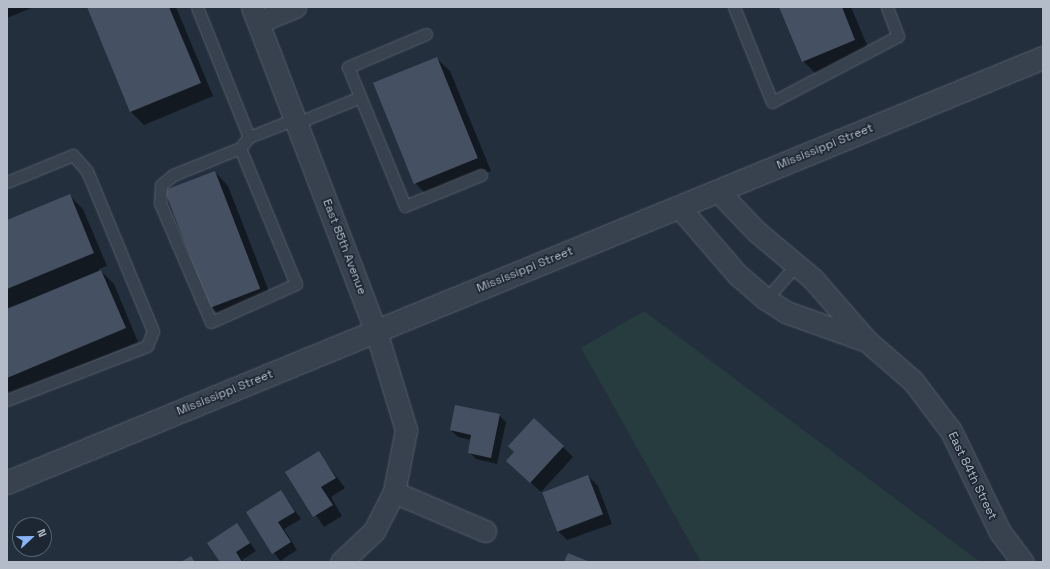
<!DOCTYPE html>
<style>
body{margin:0}
#map{position:relative;width:1050px;height:569px;overflow:hidden;background:#242f3e;font-family:"Space Grotesk",sans-serif}
div>[style]{position:absolute}
.green>*{inset:0;background:#263c3f}
.shadow>*{inset:0;background:#0007}
.building>*{inset:0;background:#455162;transform-origin:0 0}
.roads{filter:drop-shadow(0 0 1px #565f6c) drop-shadow(0 0 1px #565f6c)}
.service>*{height:11px;margin:-5.5px;padding:0 5.5px;transform-origin:5.5px;border-radius:5.5px;background:#38414e}
.minor>*{height:21px;margin:-10.5px;padding:0 10.5px;transform-origin:10.5px;border-radius:10.5px;background:#38414e}
.tertiary>*{height:22px;margin:-11px;padding:0 11px;transform-origin:11px;border-radius:11px;background:#38414e}
span{translate:-50% -50%;white-space:nowrap;text-align:center;line-height:1.15;-webkit-text-stroke:3.5px #1d2633;paint-order:stroke}
.street-label{font-size:12px;color:#b4bcc9}
.frame{position:absolute;inset:0;border:8px solid #b4bcc9;pointer-events:none}
.north{position:absolute;left:12px;top:517px;width:40px;height:40px;box-sizing:border-box;background:#1d2633;border:1px solid #59626f;border-radius:50%;rotate:68deg;font-size:11px;font-weight:700;line-height:16px;text-align:center;color:#b4bcc9}
.north::after{content:'';display:block;margin:auto;width:14px;height:18px;background:#8ab4f8;clip-path:polygon(50% 0,100% 100%,50% 72%,0 100%)}
</style>
<div id="map">
<div class="green">
<div style="clip-path:polygon(644px 311px,980px 562px,701px 562px,581px 348px)"></div>
</div>
<div class="shadow">
<div style="clip-path:polygon(7px 7px,34px 7px,7px 18px)"></div>
<div style="clip-path:polygon(88px 7px,176px 7px,213px 96px,144px 125px,131px 112px)"></div>
<div style="clip-path:polygon(780px 7px,851px 7px,872px 57px,821px 79px,803px 61px)"></div>
<div style="clip-path:polygon(436px 58px,450px 71px,491px 171px,429px 197px,416px 184px)"></div>
<div style="clip-path:polygon(215px 172px,228px 186px,273px 302px,224px 320px,211px 307px)"></div>
<div style="clip-path:polygon(70px 196px,83px 209px,107px 266px,99px 269px,114px 284px,138px 342px,7px 396px,7px 310px,34px 299px,7px 308px,7px 221px)"></div>
<div style="clip-path:polygon(499px 415px,506px 422px,497px 464px,476px 459px,469px 452px,471px 440px,458px 437px,451px 430px)"></div>
<div style="clip-path:polygon(563px 447px,573px 457px,541px 492px,518px 471px)"></div>
<div style="clip-path:polygon(319px 453px,345px 488px,331px 497px,342px 516px,324px 527px,287px 473px)"></div>
<div style="clip-path:polygon(588px 476px,598px 486px,612px 524px,567px 540px,557px 530px)"></div>
<div style="clip-path:polygon(281px 491px,301px 519px,284px 529px,297px 550px,280px 561px,247px 513px)"></div>
<div style="clip-path:polygon(237px 525px,256px 551px,242px 560px,243px 562px,221px 562px)"></div>
</div>
<div class="building">
<div style="clip-path:polygon(87px 7px,169px 7px,201px 83px,130px 112px)"></div>
<div style="clip-path:polygon(779px 7px,842px 7px,855px 40px,802px 62px)"></div>
<div style="left:437px;top:57px;width:109px;height:69px;rotate:68deg"></div>
<div style="left:215px;top:171px;width:126px;height:54px;rotate:69deg"></div>
<div style="clip-path:polygon(70px 194px,94px 253px,7px 289px,7px 220px)"></div>
<div style="clip-path:polygon(101px 270px,126px 328px,7px 378px,7px 309px)"></div>
<div style="clip-path:polygon(455px 405px,500px 414px,491px 458px,468px 453px,471px 435px,450px 430px)"></div>
<div style="clip-path:polygon(534px 418px,564px 446px,530px 483px,506px 461px,514px 452px,508px 446px)"></div>
<div style="clip-path:polygon(319px 451px,336px 478px,321px 487px,333px 505px,313px 517px,285px 472px)"></div>
<div style="left:588px;top:475px;width:42px;height:49px;rotate:69deg"></div>
<div style="clip-path:polygon(281px 490px,295px 512px,278px 522px,291px 542px,272px 554px,246px 512px)"></div>
<div style="clip-path:polygon(237px 523px,250px 543px,236px 552px,242px 562px,220px 562px,207px 543px)"></div>
<div style="clip-path:polygon(568px 553px,590px 562px,564px 562px)"></div>
<div style="clip-path:polygon(191px 556px,195px 562px,181px 562px)"></div>
</div>
<div class="roads">
<div class="service">
<div style="left:197px;top:7px;width:140px;rotate:68.2deg"></div>
<div style="left:249px;top:137px;width:14px;rotate:129deg"></div>
<div style="left:240px;top:148px;width:72px;rotate:158.1deg"></div>
<div style="left:173px;top:175px;width:16px;rotate:140deg"></div>
<div style="left:161px;top:185px;width:18px;rotate:93deg"></div>
<div style="left:160px;top:203px;width:129px;rotate:66.8deg"></div>
<div style="left:211px;top:322px;width:93px;rotate:-24.1deg"></div>
<div style="left:296px;top:284px;width:147px;rotate:-112.4deg"></div>
<div style="left:734px;top:7px;width:102px;rotate:68.2deg"></div>
<div style="left:772px;top:102px;width:142px;rotate:-27.6deg"></div>
<div style="left:898px;top:36px;width:31px;rotate:-111deg"></div>
<div style="left:426px;top:34px;width:85px;rotate:157.1deg"></div>
<div style="left:348px;top:67px;width:150px;rotate:67.7deg"></div>
<div style="left:405px;top:206px;width:82px;rotate:-22.2deg"></div>
<div style="left:297px;top:123px;width:68px;rotate:-22.4deg"></div>
<div style="left:249px;top:137px;width:49px;rotate:-21.4deg"></div>
<div style="left:7px;top:182px;width:71px;rotate:-22.2deg"></div>
<div style="left:73px;top:155px;width:21px;rotate:49deg"></div>
<div style="left:87px;top:171px;width:173px;rotate:67.6deg"></div>
<div style="left:153px;top:331px;width:16px;rotate:112deg"></div>
<div style="left:147px;top:346px;width:150px;rotate:158.9deg"></div>
<div style="left:766px;top:299px;width:45px;rotate:-48.6deg"></div>
</div>
<div class="minor">
<div style="left:252px;top:7px;width:347px;rotate:69.1deg"></div>
<div style="left:376px;top:331px;width:103px;rotate:73.1deg"></div>
<div style="left:406px;top:430px;width:63px;rotate:101deg"></div>
<div style="left:394px;top:492px;width:44px;rotate:117.1deg"></div>
<div style="left:374px;top:531px;width:45px;rotate:136.8deg"></div>
<div style="left:258px;top:22px;width:40px;rotate:-22deg"></div>
<div style="left:718px;top:191px;width:55px;rotate:46.5deg"></div>
<div style="left:756px;top:231px;width:75px;rotate:40.1deg"></div>
<div style="left:813px;top:279px;width:82px;rotate:48.9deg"></div>
<div style="left:867px;top:341px;width:61px;rotate:41deg"></div>
<div style="left:913px;top:381px;width:63px;rotate:52.8deg"></div>
<div style="left:951px;top:431px;width:112px;rotate:64.1deg"></div>
<div style="left:1000px;top:532px;width:38px;rotate:53deg"></div>
<div style="left:679px;top:207px;width:90px;rotate:49.1deg"></div>
<div style="left:738px;top:275px;width:37px;rotate:41deg"></div>
<div style="left:766px;top:299px;width:24px;rotate:33deg"></div>
<div style="left:786px;top:312px;width:86px;rotate:19.7deg"></div>
<div style="left:394px;top:492px;width:99px;rotate:23.2deg"></div>
</div>
<div class="tertiary">
<div style="left:7px;top:483px;width:1120px;rotate:-22.3deg"></div>
</div>
</div>
<div class="street-label">
<span style="left:825px;top:147px;rotate:-22deg">Mississippi Street</span>
<span style="left:344px;top:247px;rotate:69deg">East 85th Avenue</span>
<span style="left:525px;top:270px;rotate:-22deg">Mississippi Street</span>
<span style="left:225px;top:393px;rotate:-22deg">Mississippi Street</span>
<span style="left:972px;top:476px;rotate:64deg">East 84th Street</span>
</div>
<div class="frame"></div>
<div class="north">N</div>
</div>
